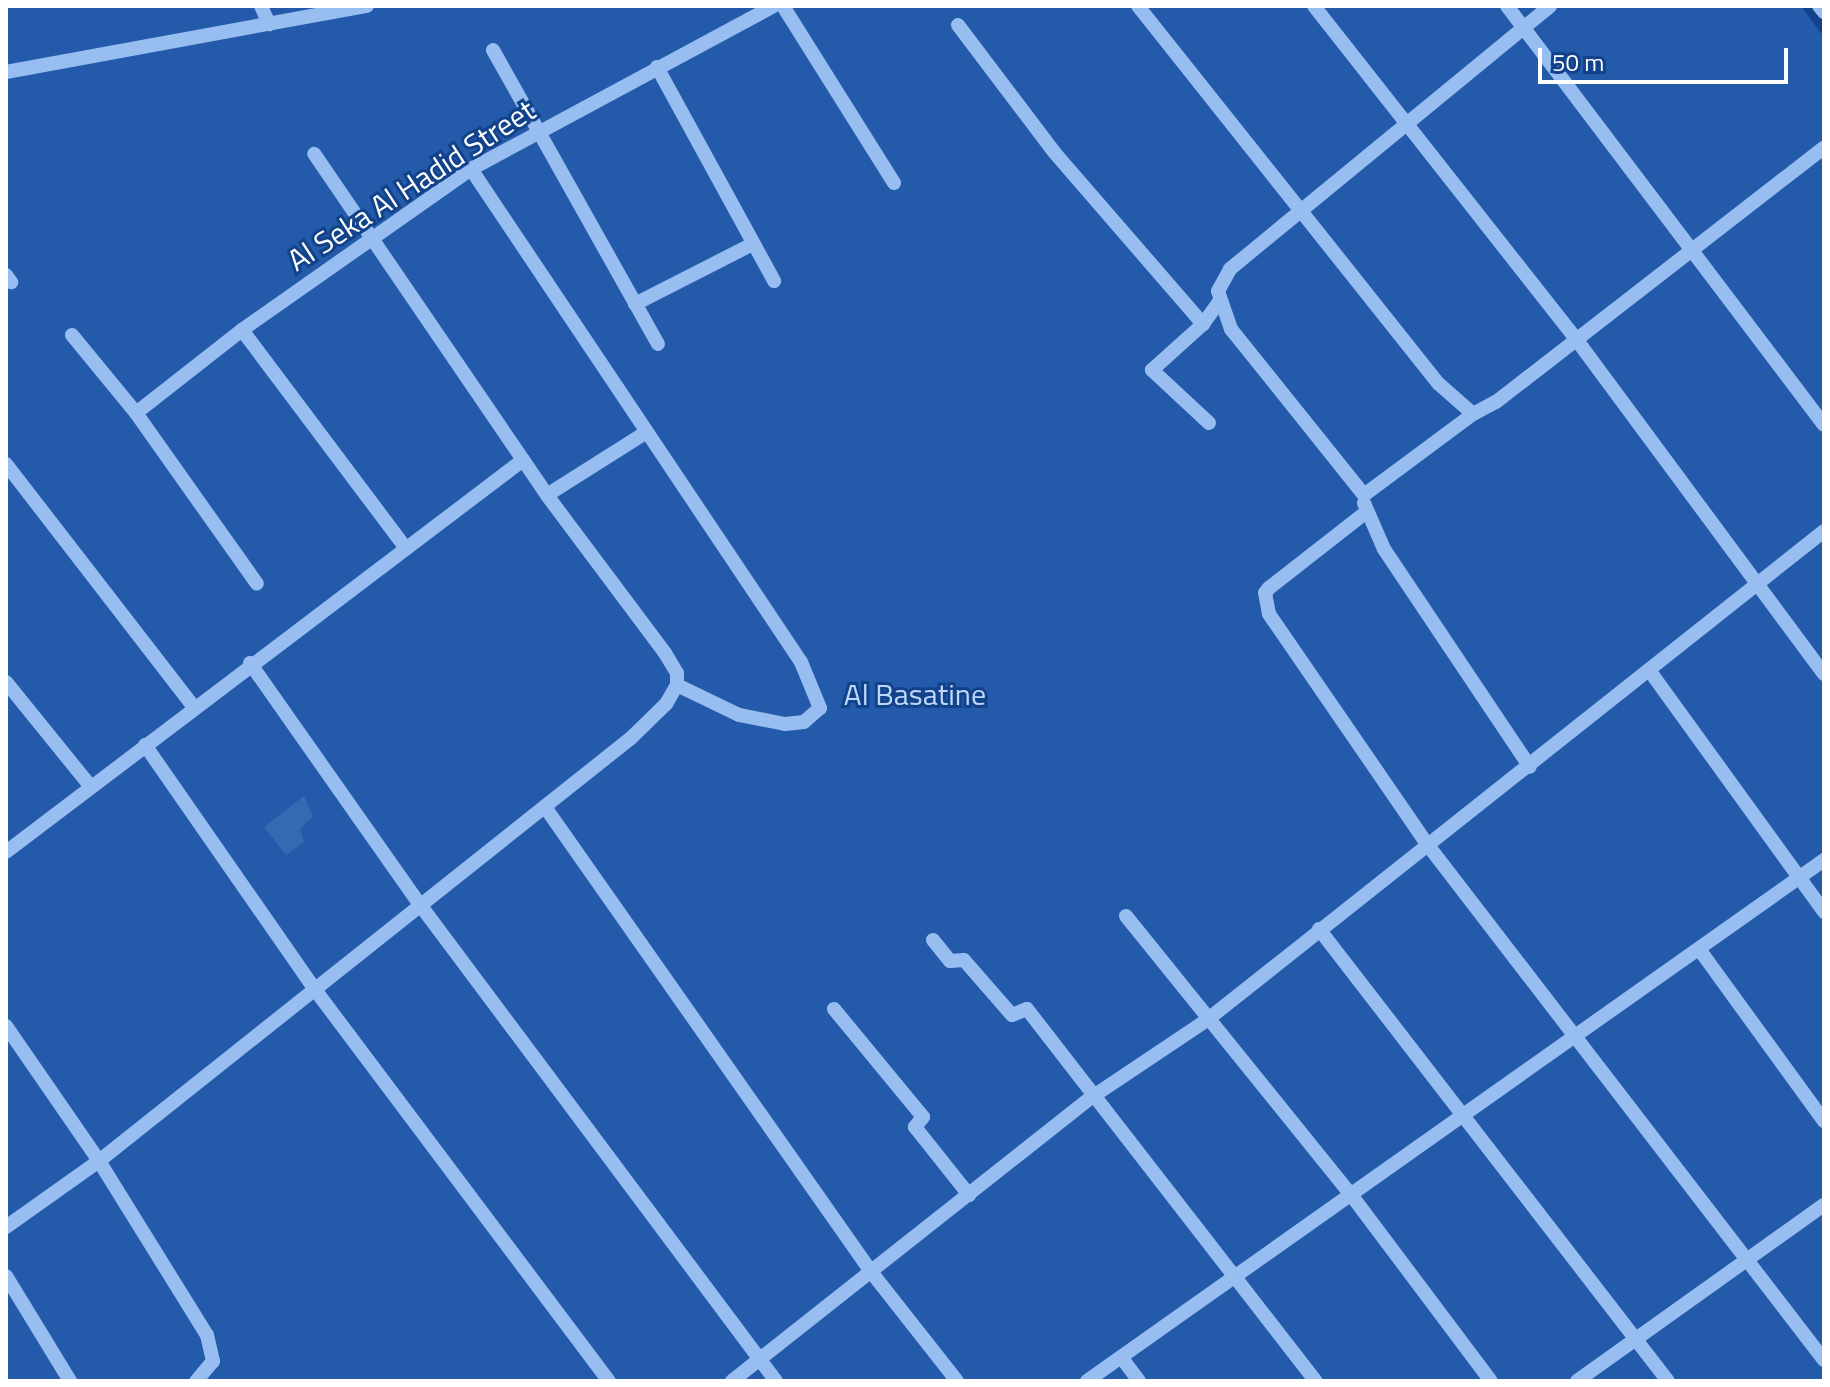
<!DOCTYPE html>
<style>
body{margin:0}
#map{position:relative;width:1830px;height:1387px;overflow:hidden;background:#12428a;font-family:"Titillium Web",sans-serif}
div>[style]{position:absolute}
.green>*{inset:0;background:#235baa}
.building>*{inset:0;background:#3569b2}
.minor>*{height:14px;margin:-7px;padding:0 7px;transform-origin:7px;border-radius:7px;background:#98bdf1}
span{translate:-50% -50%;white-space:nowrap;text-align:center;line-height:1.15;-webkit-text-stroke:6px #12428a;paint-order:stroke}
.street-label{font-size:30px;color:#fff}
.park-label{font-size:30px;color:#bed8fc}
.frame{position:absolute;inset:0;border:8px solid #fff;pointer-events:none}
.scale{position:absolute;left:1538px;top:48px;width:250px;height:36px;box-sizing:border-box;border:4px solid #fff;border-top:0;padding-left:10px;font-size:24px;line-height:28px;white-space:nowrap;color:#fff;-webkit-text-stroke:6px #12428a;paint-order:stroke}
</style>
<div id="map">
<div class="green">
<div style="clip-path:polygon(6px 6px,1801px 6px,1824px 37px,1824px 1381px,6px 1381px)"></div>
</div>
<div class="building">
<div style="clip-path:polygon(304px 796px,313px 817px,300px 829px,304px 842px,286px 855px,264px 827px)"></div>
</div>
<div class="minor">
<div style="left:261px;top:6px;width:20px;rotate:66deg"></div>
<div style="left:783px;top:6px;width:209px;rotate:57.9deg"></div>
<div style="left:1138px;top:6px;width:483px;rotate:51.5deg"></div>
<div style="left:1439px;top:384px;width:45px;rotate:41.4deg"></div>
<div style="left:1473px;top:414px;width:26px;rotate:-28deg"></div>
<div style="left:1496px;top:402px;width:415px;rotate:-37.8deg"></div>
<div style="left:1314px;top:6px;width:424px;rotate:51.8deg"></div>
<div style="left:1576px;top:339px;width:417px;rotate:53.5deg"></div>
<div style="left:1507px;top:6px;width:525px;rotate:52.89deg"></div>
<div style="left:1819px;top:6px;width:8px;rotate:50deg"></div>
<div style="left:958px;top:25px;width:159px;rotate:52.9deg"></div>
<div style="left:1054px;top:152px;width:228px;rotate:49.1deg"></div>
<div style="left:493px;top:50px;width:337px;rotate:60.7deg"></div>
<div style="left:657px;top:67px;width:244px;rotate:61.3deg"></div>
<div style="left:6px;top:72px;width:367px;rotate:-10.4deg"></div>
<div style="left:471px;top:169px;width:593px;rotate:56.2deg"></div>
<div style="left:801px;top:662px;width:50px;rotate:67.6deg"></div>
<div style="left:820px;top:708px;width:21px;rotate:139deg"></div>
<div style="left:804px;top:722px;width:19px;rotate:174deg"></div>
<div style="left:785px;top:724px;width:47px;rotate:-168.9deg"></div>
<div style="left:739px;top:715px;width:69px;rotate:-154.2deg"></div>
<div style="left:6px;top:275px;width:9px;rotate:54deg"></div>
<div style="left:635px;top:304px;width:132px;rotate:-27deg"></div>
<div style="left:242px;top:330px;width:270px;rotate:53.1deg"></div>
<div style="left:72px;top:335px;width:101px;rotate:50.6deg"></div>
<div style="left:136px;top:413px;width:209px;rotate:54.7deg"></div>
<div style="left:136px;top:413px;width:135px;rotate:-38.1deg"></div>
<div style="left:242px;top:330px;width:280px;rotate:-35.1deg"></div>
<div style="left:471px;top:169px;width:344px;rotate:-28.3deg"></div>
<div style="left:1473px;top:414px;width:136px;rotate:143.4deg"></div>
<div style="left:1364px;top:495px;width:213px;rotate:-128.7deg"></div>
<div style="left:1231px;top:329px;width:40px;rotate:-108.9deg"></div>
<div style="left:1218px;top:291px;width:25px;rotate:-61deg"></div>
<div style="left:1230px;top:269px;width:414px;rotate:-39.4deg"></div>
<div style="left:1209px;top:423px;width:78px;rotate:-137.1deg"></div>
<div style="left:1152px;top:370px;width:69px;rotate:-42deg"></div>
<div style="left:1203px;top:324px;width:27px;rotate:-54deg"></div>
<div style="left:6px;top:464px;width:306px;rotate:52.3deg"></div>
<div style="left:547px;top:495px;width:116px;rotate:-32.3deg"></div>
<div style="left:1364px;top:503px;width:50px;rotate:66.5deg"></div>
<div style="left:1384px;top:549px;width:262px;rotate:56.2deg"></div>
<div style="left:1365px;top:513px;width:122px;rotate:142deg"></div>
<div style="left:1269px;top:588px;width:6px;rotate:129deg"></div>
<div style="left:1265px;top:593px;width:21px;rotate:79deg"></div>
<div style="left:1269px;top:614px;width:279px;rotate:55.5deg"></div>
<div style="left:1427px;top:844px;width:651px;rotate:52.43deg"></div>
<div style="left:250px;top:663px;width:297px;rotate:54.9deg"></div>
<div style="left:421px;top:906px;width:593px;rotate:53.23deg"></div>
<div style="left:1649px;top:670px;width:299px;rotate:54.1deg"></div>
<div style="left:6px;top:682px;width:135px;rotate:51deg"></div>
<div style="left:145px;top:745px;width:295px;rotate:55.2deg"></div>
<div style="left:313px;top:987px;width:493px;rotate:53.1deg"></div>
<div style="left:545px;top:807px;width:569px;rotate:54.94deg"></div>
<div style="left:872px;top:1273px;width:137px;rotate:51.8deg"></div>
<div style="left:6px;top:852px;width:649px;rotate:-37.17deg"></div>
<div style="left:1126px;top:916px;width:360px;rotate:51.1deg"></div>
<div style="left:1352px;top:1196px;width:231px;rotate:53.1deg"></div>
<div style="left:1319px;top:929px;width:571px;rotate:52.33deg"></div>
<div style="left:933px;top:940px;width:27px;rotate:51deg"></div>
<div style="left:950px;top:961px;width:14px;rotate:-4deg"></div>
<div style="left:964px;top:960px;width:73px;rotate:48.9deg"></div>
<div style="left:1012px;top:1015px;width:16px;rotate:-22deg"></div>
<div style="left:1027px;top:1009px;width:471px;rotate:52.2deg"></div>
<div style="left:1699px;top:949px;width:213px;rotate:54deg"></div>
<div style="left:834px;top:1009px;width:140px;rotate:50.5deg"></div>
<div style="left:923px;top:1117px;width:13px;rotate:129deg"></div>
<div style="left:915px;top:1127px;width:87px;rotate:51.5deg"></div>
<div style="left:6px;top:1026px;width:164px;rotate:55.4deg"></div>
<div style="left:99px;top:1161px;width:205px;rotate:58.2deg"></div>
<div style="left:207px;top:1335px;width:27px;rotate:77deg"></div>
<div style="left:213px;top:1361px;width:26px;rotate:130deg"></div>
<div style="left:6px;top:1227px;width:114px;rotate:-35.4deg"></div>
<div style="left:99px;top:1161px;width:680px;rotate:-38.49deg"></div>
<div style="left:631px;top:738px;width:49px;rotate:-44.2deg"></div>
<div style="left:666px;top:704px;width:22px;rotate:-60deg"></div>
<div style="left:677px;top:685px;width:12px;rotate:-90deg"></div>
<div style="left:677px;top:673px;width:23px;rotate:-121deg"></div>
<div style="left:665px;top:653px;width:197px;rotate:-126.8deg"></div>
<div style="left:547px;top:495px;width:413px;rotate:-124.3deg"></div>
<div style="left:6px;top:1276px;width:123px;rotate:58.6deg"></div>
<div style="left:1121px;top:1357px;width:30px;rotate:53deg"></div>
<div style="left:732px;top:1381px;width:459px;rotate:-38.3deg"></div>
<div style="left:1092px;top:1097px;width:138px;rotate:-33.8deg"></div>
<div style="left:1207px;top:1020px;width:787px;rotate:-38.4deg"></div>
<div style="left:1087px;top:1381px;width:903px;rotate:-35.26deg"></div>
<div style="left:1577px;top:1381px;width:303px;rotate:-35.5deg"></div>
</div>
<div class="street-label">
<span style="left:411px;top:185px;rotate:-33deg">Al Seka Al Hadid Street</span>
</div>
<div class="park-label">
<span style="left:915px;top:694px">Al Basatine</span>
</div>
<div class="frame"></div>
<div class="scale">50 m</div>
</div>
